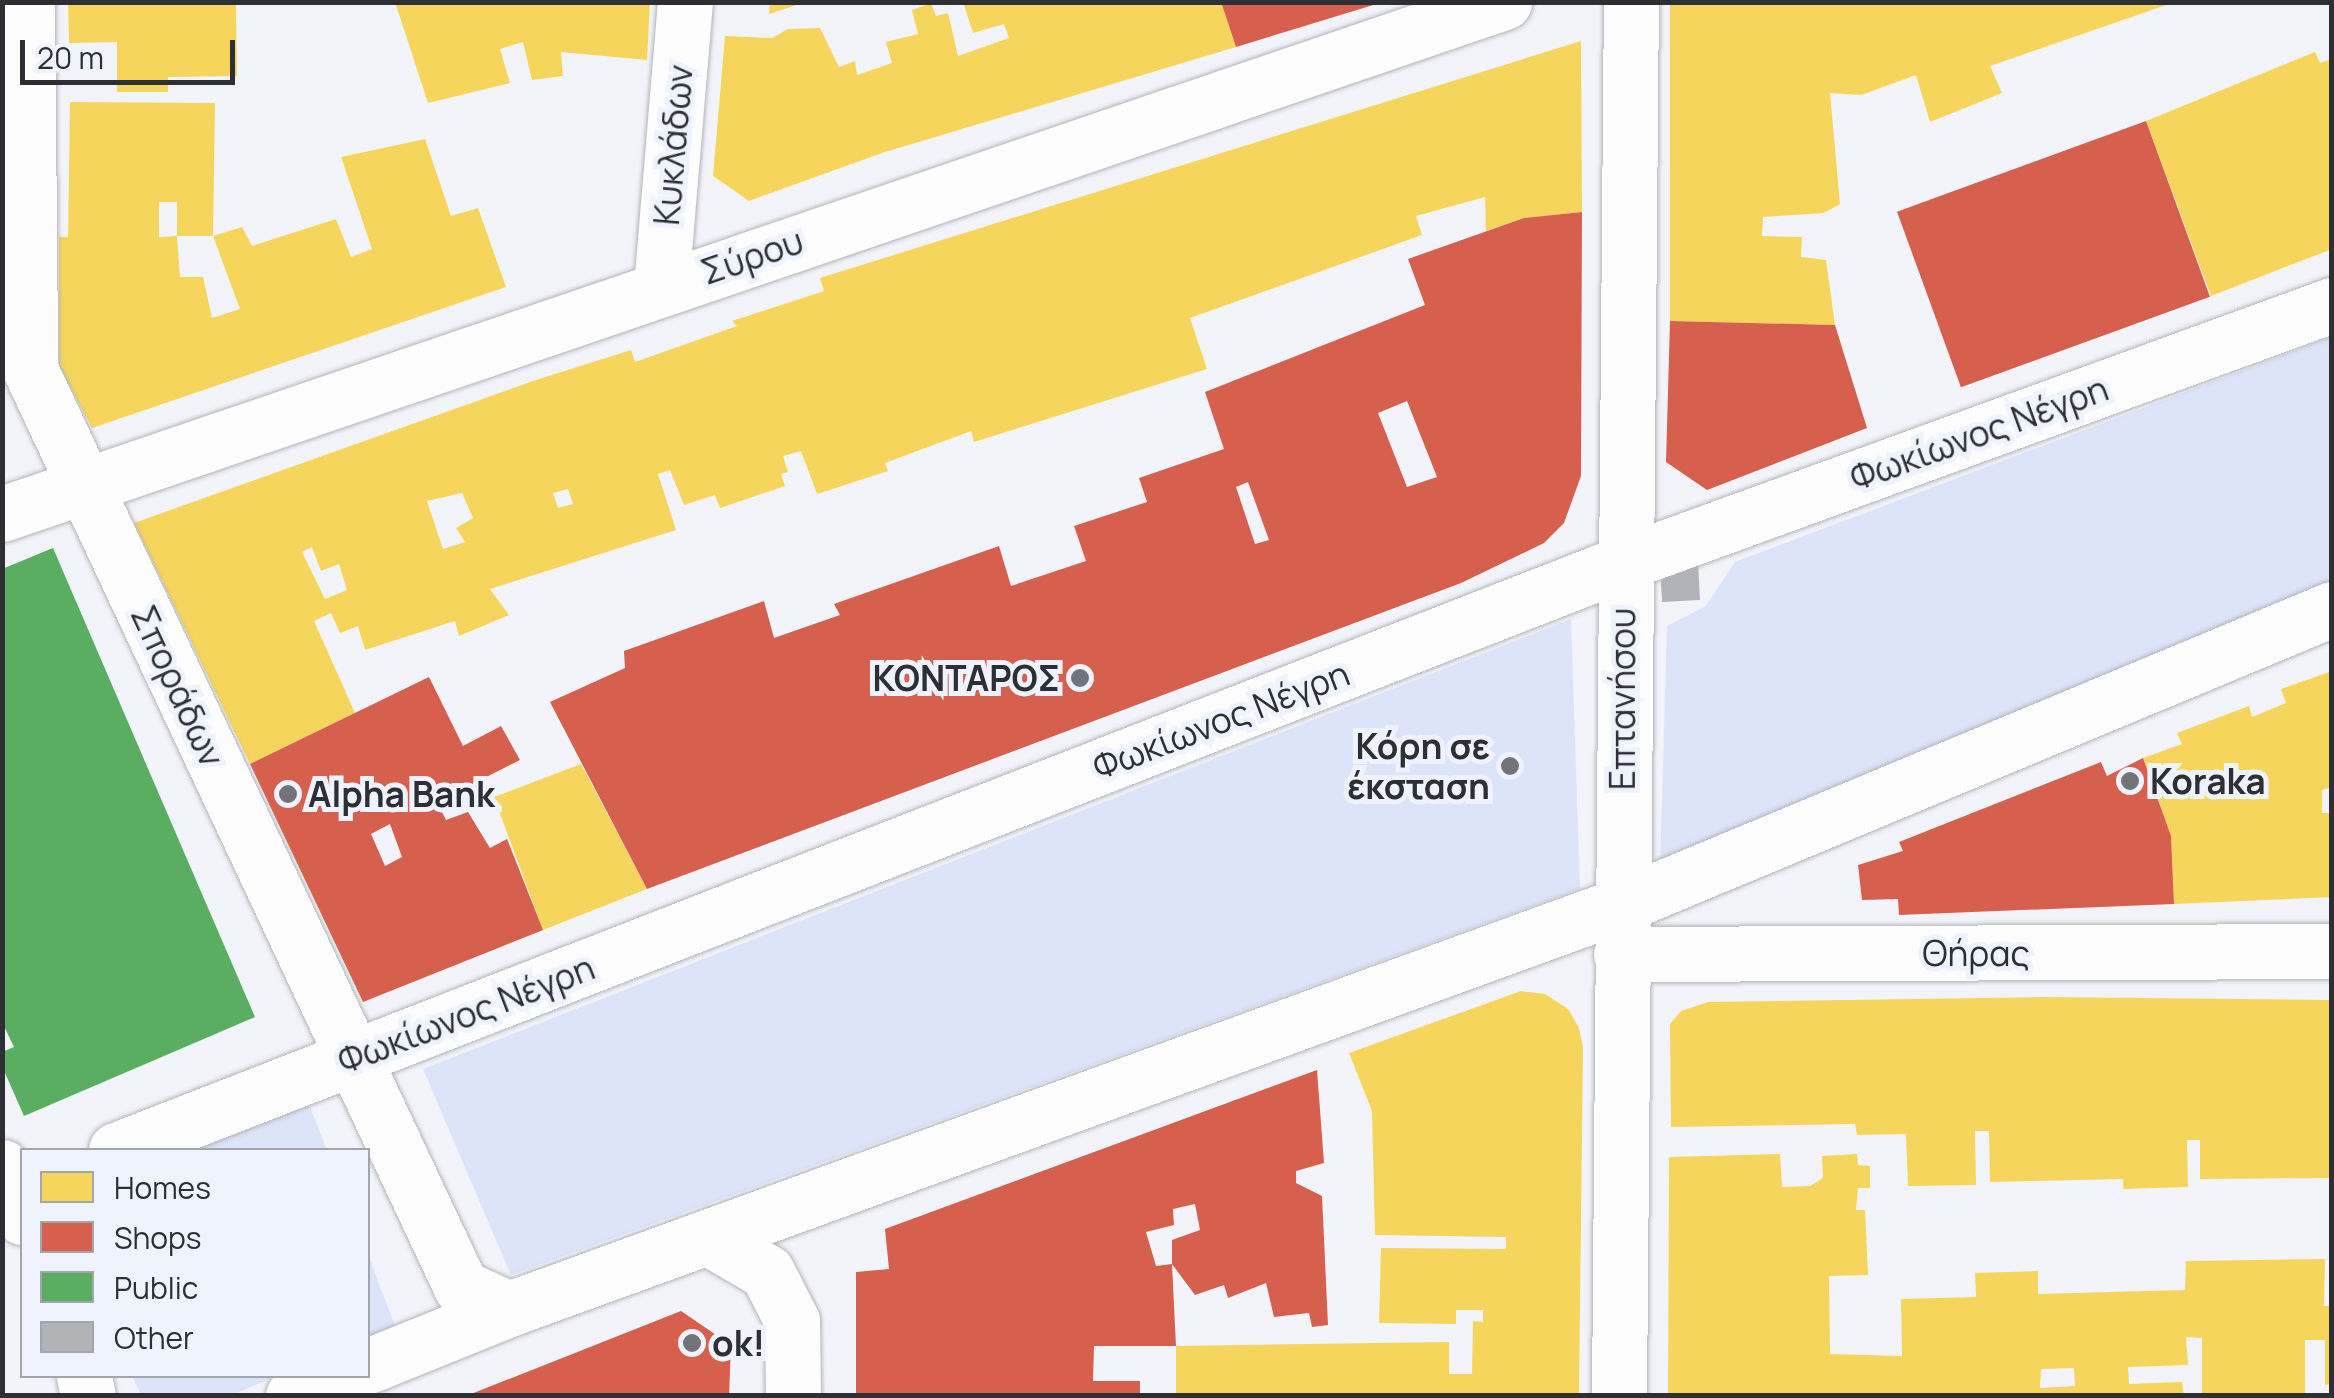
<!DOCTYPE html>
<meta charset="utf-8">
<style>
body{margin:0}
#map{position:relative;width:2334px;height:1398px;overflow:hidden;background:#f2f4fa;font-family:Manrope,sans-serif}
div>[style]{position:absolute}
.green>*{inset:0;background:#dce4f9}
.homes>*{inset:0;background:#f6d55c}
.shops>*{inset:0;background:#d6604d;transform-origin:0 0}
.public>*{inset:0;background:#5aae61}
.building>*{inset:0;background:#b1b3b7;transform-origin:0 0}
.roads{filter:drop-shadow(0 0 2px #b2b4b9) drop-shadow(0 0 2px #b2b4b9)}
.street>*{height:55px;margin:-27.5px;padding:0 27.5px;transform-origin:27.5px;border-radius:27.5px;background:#fdfdfe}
.dots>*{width:28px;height:28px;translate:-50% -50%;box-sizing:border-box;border:5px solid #eff3fe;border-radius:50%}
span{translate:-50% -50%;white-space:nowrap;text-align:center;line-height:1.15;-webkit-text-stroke:10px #eff3fe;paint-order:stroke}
.street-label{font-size:35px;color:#2d2f34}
.poi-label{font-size:35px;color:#2d2f34;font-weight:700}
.right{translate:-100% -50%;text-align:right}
.left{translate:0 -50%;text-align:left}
.frame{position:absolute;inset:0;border:5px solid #2d2f34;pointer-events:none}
.legend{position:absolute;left:20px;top:1148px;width:350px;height:230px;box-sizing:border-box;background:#eff3fe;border:2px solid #a1a5ad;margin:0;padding:12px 18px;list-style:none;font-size:30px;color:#2d2f34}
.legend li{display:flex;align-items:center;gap:20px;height:50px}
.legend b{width:50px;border:2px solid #a1a5ad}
.scale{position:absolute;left:20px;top:40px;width:215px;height:45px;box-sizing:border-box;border:5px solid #2d2f34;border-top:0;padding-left:12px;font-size:30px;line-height:35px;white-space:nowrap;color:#2d2f34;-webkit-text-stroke:8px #eff3fe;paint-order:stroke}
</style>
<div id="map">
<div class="green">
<div style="clip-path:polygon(2331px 337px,2331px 600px,1660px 870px,1667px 626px,1706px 606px,1735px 562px)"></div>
<div style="clip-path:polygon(1571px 619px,1580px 889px,511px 1275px,423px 1069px)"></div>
<div style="clip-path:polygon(304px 1092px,327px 1150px,160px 1150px)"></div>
<div style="clip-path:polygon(368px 1254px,395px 1326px,368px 1338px)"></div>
<div style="clip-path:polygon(132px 1376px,277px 1376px,229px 1396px,141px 1395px)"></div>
</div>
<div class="homes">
<div style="clip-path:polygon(68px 2px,236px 2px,237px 76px,168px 77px,168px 92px,117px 92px,117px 42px,69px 43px)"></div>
<div style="clip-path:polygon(395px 2px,650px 2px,647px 60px,561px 52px,563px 76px,532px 80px,523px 42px,500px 49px,510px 83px,428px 103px)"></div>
<div style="clip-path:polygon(770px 2px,803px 2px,803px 3px,769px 14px)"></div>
<div style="clip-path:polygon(963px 2px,1221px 2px,1236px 47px,882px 153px,749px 201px,713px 176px,725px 36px,772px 38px,788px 29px,820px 28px,839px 67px,855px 61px,857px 75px,892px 63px,886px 42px,918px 34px,912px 10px,931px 3px,936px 16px,948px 13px,958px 56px,1009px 38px,1004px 24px,973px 33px)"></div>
<div style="clip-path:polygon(1670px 2px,2171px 2px,2172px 3px,1990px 66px,2002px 93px,1930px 122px,1916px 75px,1861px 95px,1830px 93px,1840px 204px,1824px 213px,1763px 217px,1762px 236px,1802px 237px,1801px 257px,1826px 260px,1835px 325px,1670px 321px)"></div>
<div style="clip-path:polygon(evenodd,1581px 41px,1582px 212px,1524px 218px,1486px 231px,1485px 197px,1416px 216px,1422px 235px,1190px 318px,1207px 369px,974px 442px,971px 431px,885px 463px,888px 471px,817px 494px,801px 451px,783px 456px,788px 472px,781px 474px,785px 486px,720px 508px,715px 495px,684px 505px,670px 470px,658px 474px,676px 530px,490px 589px,509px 615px,459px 636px,455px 621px,365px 650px,358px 626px,340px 633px,331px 613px,314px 621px,355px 713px,250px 764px,134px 523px,533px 381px,631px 350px,635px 362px,737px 326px,732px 321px,824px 291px,820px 278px,1581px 41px,568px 489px,573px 504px,558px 508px,553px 493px,568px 489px,1581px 41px,462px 493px,473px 518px,456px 528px,465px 542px,443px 549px,427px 501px,462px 493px,1581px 41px,312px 547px,321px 571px,339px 564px,347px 590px,325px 599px,302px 552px,312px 547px)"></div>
<div style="clip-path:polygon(2315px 52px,2320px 63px,2332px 59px,2332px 249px,2211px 296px,2146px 121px)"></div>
<div style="clip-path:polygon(70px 102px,215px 103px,213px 236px,177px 236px,177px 202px,159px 202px,159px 237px,177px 236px,180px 277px,203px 277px,212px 318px,240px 309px,213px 236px,242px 227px,252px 246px,336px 219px,351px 257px,372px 249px,341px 157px,425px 139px,451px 216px,478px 208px,506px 287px,92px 428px,59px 366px,59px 237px,68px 237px)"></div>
<div style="clip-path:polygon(2332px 671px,2332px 787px,2322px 790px,2322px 813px,2332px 813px,2332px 897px,2174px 904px,2171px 836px,2143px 758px,2182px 744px,2177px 733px,2249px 706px,2252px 717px,2286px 703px,2281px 689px)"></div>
<div style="clip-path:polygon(581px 764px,647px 889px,543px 930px,494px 797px)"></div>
<div style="clip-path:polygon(1521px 991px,1545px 994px,1568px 1009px,1579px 1028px,1583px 1048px,1579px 1396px,1176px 1396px,1176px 1346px,1449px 1342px,1449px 1374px,1472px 1374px,1473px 1321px,1483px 1322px,1483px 1310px,1456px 1310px,1456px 1324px,1379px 1323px,1381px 1248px,1506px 1249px,1506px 1237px,1375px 1235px,1372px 1111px,1349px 1053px)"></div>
<div style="clip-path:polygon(2043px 997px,2332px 1000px,2332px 1178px,2200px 1179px,2200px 1140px,2187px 1140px,2188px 1187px,2123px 1189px,2123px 1179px,1990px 1182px,1989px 1131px,1975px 1131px,1976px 1185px,1908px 1186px,1906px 1134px,1857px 1135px,1855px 1124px,1671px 1127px,1670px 1024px,1681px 1011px,1708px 1002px)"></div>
<div style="clip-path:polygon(evenodd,1780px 1154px,1782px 1187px,1810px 1186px,1823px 1178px,1822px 1156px,1857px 1154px,1858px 1165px,1870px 1166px,1870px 1188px,1858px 1188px,1856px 1210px,1865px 1210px,1868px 1275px,1829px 1276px,1830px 1354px,1902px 1356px,1901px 1299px,1976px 1297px,1975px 1273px,2038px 1271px,2038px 1294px,2185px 1290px,2186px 1261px,2325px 1259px,2324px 1306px,2332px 1306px,2332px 1384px,2325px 1385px,2325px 1340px,2305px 1340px,2305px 1396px,2202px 1396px,2202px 1338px,2186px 1337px,2188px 1365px,2128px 1367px,2129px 1384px,2182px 1382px,2184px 1396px,1668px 1396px,1669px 1157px,1780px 1154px,2074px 1368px,2075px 1386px,2040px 1388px,2041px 1369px,2074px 1368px)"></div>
</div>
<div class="shops">
<div style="clip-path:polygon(1221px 2px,1379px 2px,1380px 3px,1236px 47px)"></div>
<div style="left:2146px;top:121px;width:187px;height:265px;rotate:70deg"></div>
<div style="clip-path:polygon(evenodd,1582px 212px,1581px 476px,1564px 523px,1544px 543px,1461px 583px,647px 889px,550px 702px,625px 668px,624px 651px,764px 601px,774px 638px,840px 615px,834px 604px,999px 546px,1011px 586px,1086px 561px,1074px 526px,1147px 502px,1139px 478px,1224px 449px,1205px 392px,1425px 305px,1408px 259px,1524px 218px,1582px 212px,1407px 401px,1437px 477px,1407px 487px,1378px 413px,1407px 401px,1582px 212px,1248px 482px,1269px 540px,1255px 544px,1236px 487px,1248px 482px)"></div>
<div style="clip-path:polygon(1670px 321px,1835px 325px,1867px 428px,1707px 490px,1666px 462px)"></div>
<div style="clip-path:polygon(evenodd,429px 677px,463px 746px,501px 726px,520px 760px,437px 802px,446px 820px,468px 812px,490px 848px,507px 839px,543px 930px,363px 1002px,250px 764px,429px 677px,390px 824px,402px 857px,385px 866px,371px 834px,390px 824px)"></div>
<div style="clip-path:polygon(2143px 758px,2171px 836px,2174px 904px,1899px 915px,1898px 899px,1862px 900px,1858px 865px,1903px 851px,1899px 842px,2101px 762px,2107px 776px)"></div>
<div style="clip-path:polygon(evenodd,1317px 1070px,1324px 1163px,1296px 1171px,1296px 1183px,1322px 1196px,1328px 1325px,1312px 1327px,1309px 1313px,1274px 1317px,1266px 1283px,1228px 1298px,1224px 1285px,1195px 1295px,1172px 1264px,1176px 1346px,1094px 1346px,1093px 1381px,1140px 1381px,1140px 1396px,856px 1396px,856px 1272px,889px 1269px,885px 1229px,1317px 1070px,1195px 1204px,1200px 1230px,1172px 1240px,1172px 1264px,1156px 1266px,1146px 1232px,1174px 1225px,1173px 1209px,1195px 1204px)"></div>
<div style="clip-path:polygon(681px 1311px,731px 1345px,729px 1396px,466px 1396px)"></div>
</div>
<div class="public">
<div style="clip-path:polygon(53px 548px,255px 1017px,24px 1116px,2px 1066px,2px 1052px,14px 1047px,2px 1022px,2px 569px)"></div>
</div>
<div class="building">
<div style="left:1698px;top:562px;width:38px;height:38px;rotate:87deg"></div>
</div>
<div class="roads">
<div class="street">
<div style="left:27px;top:2px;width:367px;rotate:89.5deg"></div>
<div style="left:30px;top:369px;width:1014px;rotate:64.85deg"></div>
<div style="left:461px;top:1287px;width:53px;rotate:24.6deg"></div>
<div style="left:661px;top:287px;width:286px;rotate:-85.2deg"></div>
<div style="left:2px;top:514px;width:1587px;rotate:-18.82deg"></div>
<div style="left:1621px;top:954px;width:711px;rotate:-0.24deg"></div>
<div style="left:116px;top:1150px;width:1617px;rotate:-21.28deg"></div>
<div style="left:1623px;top:563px;width:754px;rotate:-20deg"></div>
<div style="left:2px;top:1167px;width:54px;rotate:68.2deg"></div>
<div style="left:707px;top:1237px;width:69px;rotate:30.3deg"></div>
<div style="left:767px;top:1272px;width:55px;rotate:63deg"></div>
<div style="left:792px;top:1321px;width:75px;rotate:89.2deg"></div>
<div style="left:368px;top:1366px;width:152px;rotate:-22deg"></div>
<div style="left:509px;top:1309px;width:1183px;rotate:-19.97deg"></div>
<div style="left:1621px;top:905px;width:770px;rotate:-22.6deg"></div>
<div style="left:84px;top:1376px;width:20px;rotate:79deg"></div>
<div style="left:293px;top:1396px;width:54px;rotate:-21.8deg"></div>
<div style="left:1619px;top:1396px;width:1394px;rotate:-89.51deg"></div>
</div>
</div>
<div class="dots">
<div style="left:1080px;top:678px;background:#727479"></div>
<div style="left:1510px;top:766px;background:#727479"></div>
<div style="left:2130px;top:781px;background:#727479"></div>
<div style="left:288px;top:794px;background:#727479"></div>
<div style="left:692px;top:1343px;background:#727479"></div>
</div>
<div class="street-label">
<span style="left:673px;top:145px;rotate:-85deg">Κυκλάδων</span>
<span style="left:752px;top:256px;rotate:-19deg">Σύρου</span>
<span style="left:1979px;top:433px;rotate:-20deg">Φωκίωνος Νέγρη</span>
<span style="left:178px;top:686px;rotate:65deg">Σποράδων</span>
<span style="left:1622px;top:699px;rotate:-90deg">Επτανήσου</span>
<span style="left:1221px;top:720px;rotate:-21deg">Φωκίωνος Νέγρη</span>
<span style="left:1976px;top:953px">Θήρας</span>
<span style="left:466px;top:1014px;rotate:-21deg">Φωκίωνος Νέγρη</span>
</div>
<div class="poi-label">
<span class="right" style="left:1060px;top:678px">ΚΟΝΤΑΡΟΣ</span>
<span class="right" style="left:1490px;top:766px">Κόρη σε<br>έκσταση</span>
<span class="left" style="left:2150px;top:781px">Koraka</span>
<span class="left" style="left:308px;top:794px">Alpha Bank</span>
<span class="left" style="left:712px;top:1343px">ok!</span>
</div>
<div class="frame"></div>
<ul class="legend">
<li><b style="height:28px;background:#f6d55c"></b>Homes</li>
<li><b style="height:28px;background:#d6604d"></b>Shops</li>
<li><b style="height:28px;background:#5aae61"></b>Public</li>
<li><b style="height:28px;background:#b1b3b7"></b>Other</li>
</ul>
<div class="scale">20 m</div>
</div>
